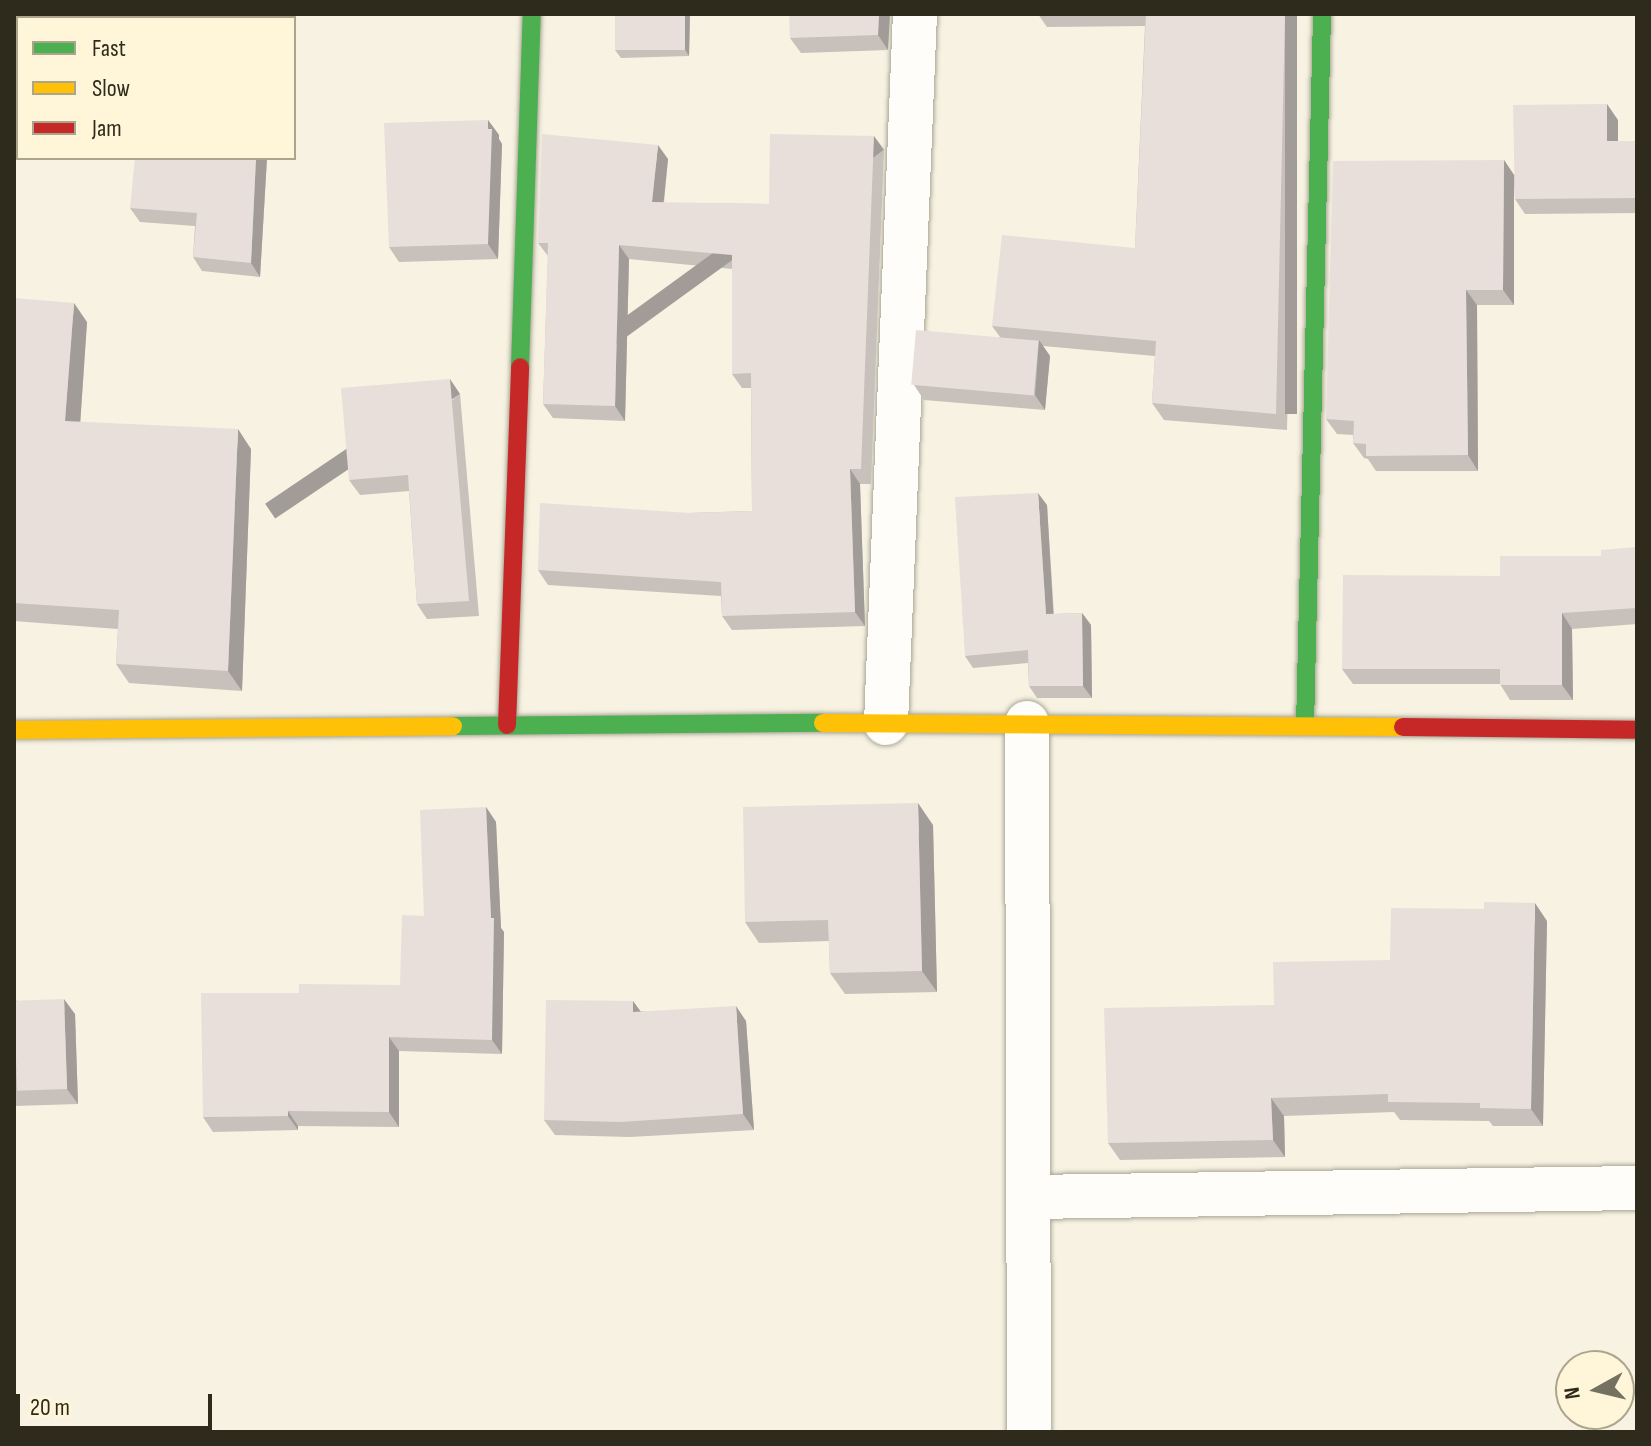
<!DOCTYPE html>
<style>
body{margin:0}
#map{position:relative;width:1651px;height:1446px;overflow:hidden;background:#f7f2e1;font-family:"Sofia Sans Condensed",sans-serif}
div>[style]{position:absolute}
.roads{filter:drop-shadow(0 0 2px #a9a697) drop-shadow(0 0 2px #a9a697)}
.street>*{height:44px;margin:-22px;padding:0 22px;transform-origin:22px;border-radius:22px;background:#fefdfa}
.fast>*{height:18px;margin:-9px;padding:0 9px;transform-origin:9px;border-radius:9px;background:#4caf50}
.slow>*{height:18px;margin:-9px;padding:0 9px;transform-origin:9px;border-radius:9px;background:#ffc107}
.jam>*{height:18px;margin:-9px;padding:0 9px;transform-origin:9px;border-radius:9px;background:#c62828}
.wall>*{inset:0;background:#c8c0bb}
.shaded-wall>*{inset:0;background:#a29c99;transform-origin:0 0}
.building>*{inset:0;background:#e8dfda;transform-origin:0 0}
span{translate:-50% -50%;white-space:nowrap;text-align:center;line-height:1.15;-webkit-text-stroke:6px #fff6d9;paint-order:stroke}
.frame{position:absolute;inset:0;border:16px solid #2f2b1c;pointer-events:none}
.legend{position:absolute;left:16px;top:16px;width:280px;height:144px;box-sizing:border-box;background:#fff6d9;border:2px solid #aca58d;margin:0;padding:10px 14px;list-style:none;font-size:24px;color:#2f2b1c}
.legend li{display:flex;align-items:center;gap:16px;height:40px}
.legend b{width:40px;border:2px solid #aca58d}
.north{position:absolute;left:1555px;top:1350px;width:80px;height:80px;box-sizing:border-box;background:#fff6d9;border:2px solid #aca58d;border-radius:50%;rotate:262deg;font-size:22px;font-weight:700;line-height:32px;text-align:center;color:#2f2b1c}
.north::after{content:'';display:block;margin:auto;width:28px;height:36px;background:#757161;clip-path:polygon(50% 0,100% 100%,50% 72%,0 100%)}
.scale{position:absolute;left:16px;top:1394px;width:196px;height:36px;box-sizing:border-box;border:4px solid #2f2b1c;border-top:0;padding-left:10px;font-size:24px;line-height:28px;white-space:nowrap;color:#2f2b1c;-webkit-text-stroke:6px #fff6d9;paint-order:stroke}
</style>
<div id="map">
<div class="roads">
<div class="street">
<div style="left:886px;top:723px;width:710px;rotate:-87.66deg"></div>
<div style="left:1027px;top:723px;width:709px;rotate:89.84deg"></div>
<div style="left:1030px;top:1197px;width:607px;rotate:-0.85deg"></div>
</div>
<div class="fast">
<div style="left:520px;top:367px;width:353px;rotate:-88.1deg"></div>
<div style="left:453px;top:726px;width:370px;rotate:-0.5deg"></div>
<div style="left:1305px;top:726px;width:712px;rotate:-88.63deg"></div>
</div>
<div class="slow">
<div style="left:823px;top:723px;width:580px;rotate:0.4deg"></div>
<div style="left:14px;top:730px;width:439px;rotate:-0.5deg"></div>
</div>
<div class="jam">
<div style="left:507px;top:725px;width:358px;rotate:-87.9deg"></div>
<div style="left:1403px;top:727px;width:234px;rotate:0.7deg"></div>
</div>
</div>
<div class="wall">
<div style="clip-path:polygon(615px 14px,690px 14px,689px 56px,621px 58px,615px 50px)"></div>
<div style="clip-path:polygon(890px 14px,888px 50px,801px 53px,790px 38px)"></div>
<div style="clip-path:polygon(1038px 14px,1297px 14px,1287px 430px,1164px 420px,1152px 403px,1155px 356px,1043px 346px,1050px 356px,1045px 410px,924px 400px,914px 385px,1000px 337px,992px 326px,1135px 248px,1145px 26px,1047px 27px)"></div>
<div style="clip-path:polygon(488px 120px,499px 135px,499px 139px,502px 144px,498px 259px,399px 262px,389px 247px)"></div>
<div style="clip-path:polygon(1618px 120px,1618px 141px,1637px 141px,1637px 213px,1525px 214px,1515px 199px,1514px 176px,1514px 305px,1477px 305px,1478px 471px,1376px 471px,1368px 459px,1364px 458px,1353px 443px,1353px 435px,1337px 434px,1326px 419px,1504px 160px,1514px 175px)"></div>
<div style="clip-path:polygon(884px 150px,871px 484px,860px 484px,865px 626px,732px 630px,722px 616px,721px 596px,548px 585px,538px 570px,689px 513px,752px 511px,751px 388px,742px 388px,732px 374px,732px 269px,629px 259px,625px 421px,553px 418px,543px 404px,548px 256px,538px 243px,668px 159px,664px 203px,769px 204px)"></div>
<div style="clip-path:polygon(267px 158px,260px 277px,202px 271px,193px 257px,195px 226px,140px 222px,130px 208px)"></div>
<div style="clip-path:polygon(14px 298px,87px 322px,80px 422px,251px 449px,242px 691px,129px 683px,116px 664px,118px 629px,14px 621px)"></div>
<div style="clip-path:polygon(460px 394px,479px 616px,427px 619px,417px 604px,409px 491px,360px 495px,349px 480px)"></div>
<div style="clip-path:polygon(1047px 505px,1054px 614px,1082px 613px,1091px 625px,1092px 698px,1037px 698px,1029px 686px,1028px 663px,973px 668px,965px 656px)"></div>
<div style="clip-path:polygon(1637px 547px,1637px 624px,1572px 629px,1573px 700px,1510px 700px,1500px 684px,1353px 684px,1342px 669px,1500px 576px,1601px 556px)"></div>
<div style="clip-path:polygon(486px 807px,496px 822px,501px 928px,504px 932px,502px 1054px,399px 1051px,399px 1127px,298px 1126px,298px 1130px,213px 1132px,203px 1117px,299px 993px,400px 985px,424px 916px)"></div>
<div style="clip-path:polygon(933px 825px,937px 992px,845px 994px,830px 973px,829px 941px,759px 943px,745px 922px)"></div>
<div style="clip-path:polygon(1547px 921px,1543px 1126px,1493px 1126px,1489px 1121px,1400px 1120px,1394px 1112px,1284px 1116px,1285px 1157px,1120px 1160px,1108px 1143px,1390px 960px)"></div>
<div style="clip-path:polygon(14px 1000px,75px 1014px,78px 1104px,14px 1106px)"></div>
<div style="clip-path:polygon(633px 1001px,640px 1011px,746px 1021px,754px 1130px,630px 1137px,555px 1135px,544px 1120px)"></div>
</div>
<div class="shaded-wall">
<div style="clip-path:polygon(685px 14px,690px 14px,689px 56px,684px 48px)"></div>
<div style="clip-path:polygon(879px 14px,890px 14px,888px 50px,878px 35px)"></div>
<div style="left:1285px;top:14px;width:12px;height:400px"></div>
<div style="clip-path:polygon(1607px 104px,1618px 120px,1618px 157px,1607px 141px)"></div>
<div style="clip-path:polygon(488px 120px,499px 135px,499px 139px,502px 144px,498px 259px,488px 244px)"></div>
<div style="left:874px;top:136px;width:17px;height:333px;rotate:54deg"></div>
<div style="clip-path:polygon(658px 145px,668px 159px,662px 217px,652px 202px)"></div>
<div style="clip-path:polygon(256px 158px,267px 158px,260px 277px,251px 263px)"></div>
<div style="clip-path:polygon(1504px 160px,1514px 175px,1514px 305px,1503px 290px)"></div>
<div style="clip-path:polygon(619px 245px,629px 259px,625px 421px,615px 406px)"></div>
<div style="clip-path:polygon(1466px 290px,1477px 305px,1478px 471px,1468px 455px)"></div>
<div style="clip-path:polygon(74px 303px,87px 322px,79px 441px,65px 421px)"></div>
<div style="clip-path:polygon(1039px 340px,1050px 356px,1045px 410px,1035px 395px)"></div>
<div style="left:450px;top:379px;width:18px;height:223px;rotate:56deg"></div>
<div style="clip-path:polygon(238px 429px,251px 449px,242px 691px,228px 671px)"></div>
<div style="clip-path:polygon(850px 469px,860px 484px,865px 626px,855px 612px)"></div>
<div style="clip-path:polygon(1038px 493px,1047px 505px,1054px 626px,1046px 614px)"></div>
<div style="clip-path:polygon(1082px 613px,1091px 625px,1092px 698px,1083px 686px)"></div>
<div style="clip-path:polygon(1562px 613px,1572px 629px,1573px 700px,1562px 685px)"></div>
<div style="clip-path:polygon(918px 803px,933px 825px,937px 992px,922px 971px)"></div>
<div style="clip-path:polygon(486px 807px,496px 822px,501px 928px,504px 932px,502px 1054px,492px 1040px,491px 918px)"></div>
<div style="clip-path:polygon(1535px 903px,1547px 921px,1543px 1126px,1531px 1109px)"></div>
<div style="clip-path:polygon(64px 999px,75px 1014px,78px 1104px,67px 1089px)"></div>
<div style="clip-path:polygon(633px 1001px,644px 1016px,633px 1012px)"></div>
<div style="clip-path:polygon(736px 1006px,746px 1021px,754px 1130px,743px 1114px)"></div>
<div style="clip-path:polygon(389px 1037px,399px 1051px,399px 1127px,389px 1112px)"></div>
<div style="clip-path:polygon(1271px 1098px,1284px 1116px,1285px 1157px,1273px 1140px)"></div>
<div style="clip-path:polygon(288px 1111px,298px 1126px,298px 1130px,288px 1116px)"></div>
</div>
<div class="building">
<div style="left:615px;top:14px;width:70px;height:36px"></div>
<div style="clip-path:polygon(789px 14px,879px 14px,878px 35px,790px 38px)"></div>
<div style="clip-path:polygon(1146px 14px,1285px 14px,1276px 414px,1152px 403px,1156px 341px,992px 326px,1002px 235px,1135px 248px)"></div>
<div style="clip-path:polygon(1607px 104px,1607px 141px,1637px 141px,1637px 198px,1515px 199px,1513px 105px)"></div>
<div style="clip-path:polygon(488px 120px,488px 129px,492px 129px,488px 244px,389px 247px,384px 123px)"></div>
<div style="clip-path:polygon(542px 134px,658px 145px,652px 202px,769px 204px,770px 134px,874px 136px,861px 469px,850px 469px,855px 612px,722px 616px,721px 582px,538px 570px,540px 503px,689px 513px,752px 511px,751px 373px,732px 374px,732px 255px,619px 245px,615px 406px,543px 404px,548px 243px,538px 243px)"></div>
<div style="clip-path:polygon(135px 158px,256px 158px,251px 263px,193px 257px,197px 213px,130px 208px)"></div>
<div style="clip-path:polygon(1504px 160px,1503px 290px,1466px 290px,1468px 455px,1366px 456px,1366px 444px,1353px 443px,1354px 421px,1326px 419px,1333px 161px)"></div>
<div style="clip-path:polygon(14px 298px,74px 303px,65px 421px,238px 429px,228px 671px,116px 664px,119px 610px,14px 603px)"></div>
<div style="left:916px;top:330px;width:123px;height:55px;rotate:5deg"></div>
<div style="clip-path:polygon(450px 379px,469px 601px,417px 604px,408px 475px,349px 480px,341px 388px)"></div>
<div style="clip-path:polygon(1038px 493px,1046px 614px,1082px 613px,1083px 686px,1029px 686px,1028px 650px,965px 656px,955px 497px)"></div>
<div style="clip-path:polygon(1637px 547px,1637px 608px,1562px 613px,1562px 685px,1500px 685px,1500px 669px,1342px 669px,1343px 575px,1500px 576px,1500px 556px,1601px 556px,1601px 550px)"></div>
<div style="clip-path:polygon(918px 803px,922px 971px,830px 973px,828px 920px,745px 922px,743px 807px)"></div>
<div style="clip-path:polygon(486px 807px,491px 918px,494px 918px,492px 1040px,389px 1037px,389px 1112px,288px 1111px,288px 1116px,203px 1117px,201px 993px,299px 993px,299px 984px,400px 985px,402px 915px,424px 916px,420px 810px)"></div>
<div style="clip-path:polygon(1484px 902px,1535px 903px,1531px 1109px,1480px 1108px,1480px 1103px,1388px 1102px,1388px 1094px,1271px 1098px,1273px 1140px,1108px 1143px,1104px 1008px,1274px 1005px,1273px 962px,1390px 960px,1391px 908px,1484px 909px)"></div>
<div style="left:64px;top:999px;width:90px;height:50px;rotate:88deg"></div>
<div style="clip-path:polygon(546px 1000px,633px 1001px,633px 1012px,736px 1006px,743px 1114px,620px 1122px,544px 1120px)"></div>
</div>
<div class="frame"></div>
<ul class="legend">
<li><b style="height:10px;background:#4caf50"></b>Fast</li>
<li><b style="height:10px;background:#ffc107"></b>Slow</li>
<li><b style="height:10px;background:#c62828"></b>Jam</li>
</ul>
<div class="north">N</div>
<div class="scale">20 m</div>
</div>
